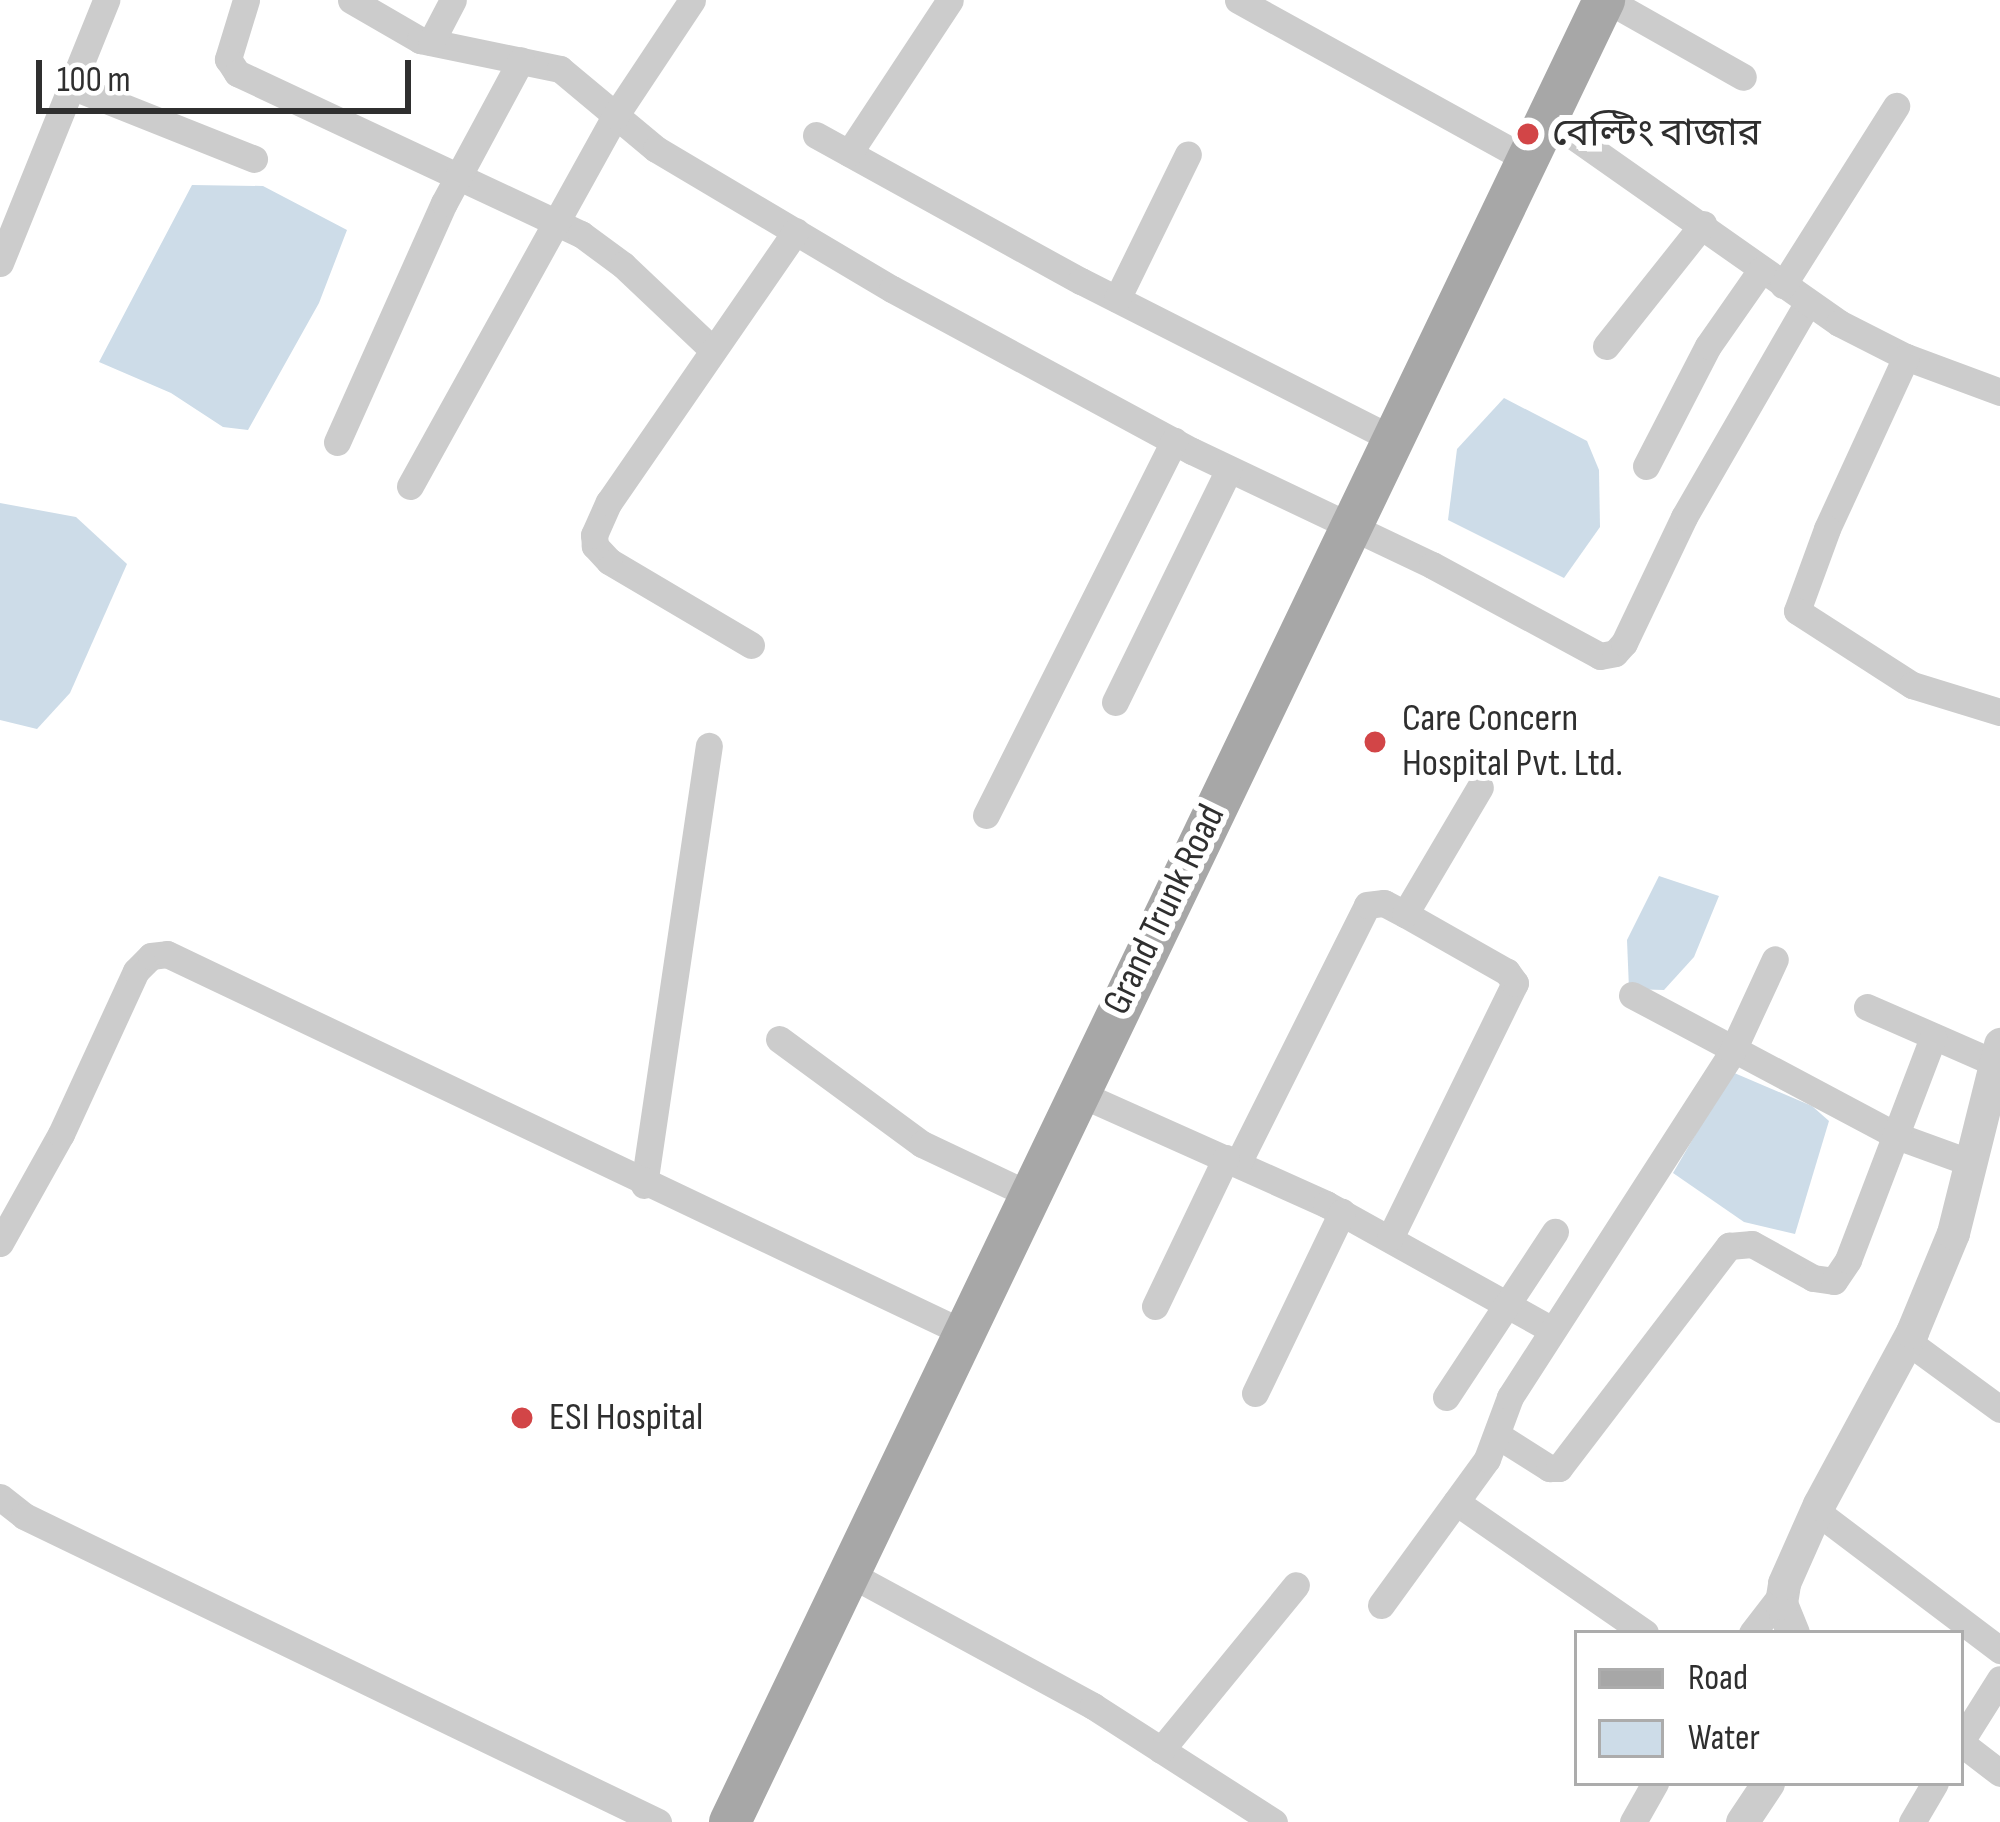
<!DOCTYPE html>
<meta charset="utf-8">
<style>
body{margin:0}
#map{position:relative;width:2000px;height:1822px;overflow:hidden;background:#fff;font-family:"Sofia Sans Condensed","Noto Sans Bengali",sans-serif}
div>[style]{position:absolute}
.water>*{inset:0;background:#cddce8}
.minor>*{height:27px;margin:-13.5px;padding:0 13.5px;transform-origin:13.5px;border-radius:13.5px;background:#ccc}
.tertiary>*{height:33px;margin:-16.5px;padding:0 16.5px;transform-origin:16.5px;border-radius:16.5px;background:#ccc}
.primary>*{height:42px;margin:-21px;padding:0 21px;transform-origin:21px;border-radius:21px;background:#a7a7a7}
.dots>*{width:33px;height:33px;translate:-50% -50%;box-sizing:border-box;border:6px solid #fff;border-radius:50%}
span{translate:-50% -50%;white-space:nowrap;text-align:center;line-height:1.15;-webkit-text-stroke:12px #fff;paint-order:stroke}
.poi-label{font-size:39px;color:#2f2f2f}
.left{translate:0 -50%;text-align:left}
.street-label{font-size:39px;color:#2f2f2f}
.legend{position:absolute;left:1574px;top:1630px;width:390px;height:156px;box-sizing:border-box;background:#fff;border:3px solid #acacac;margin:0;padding:15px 21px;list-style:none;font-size:36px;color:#2f2f2f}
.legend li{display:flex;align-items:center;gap:24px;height:60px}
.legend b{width:60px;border:3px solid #acacac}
.scale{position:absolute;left:36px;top:60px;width:375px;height:54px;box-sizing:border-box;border:6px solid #2f2f2f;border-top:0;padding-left:15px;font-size:36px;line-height:42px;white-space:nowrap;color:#2f2f2f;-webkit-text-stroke:9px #fff;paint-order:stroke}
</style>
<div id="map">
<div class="water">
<div style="clip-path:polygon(192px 185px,263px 186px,347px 230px,319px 303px,248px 430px,223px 427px,171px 393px,99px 362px)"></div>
<div style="clip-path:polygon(1504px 398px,1587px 441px,1599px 470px,1600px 527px,1564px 578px,1448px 520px,1457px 449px)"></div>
<div style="clip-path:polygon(0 503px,76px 517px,127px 564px,70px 693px,37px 729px,0 720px)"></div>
<div style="clip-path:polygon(1659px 876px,1719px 896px,1694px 957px,1664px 990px,1629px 989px,1627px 940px)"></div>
<div style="clip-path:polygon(1732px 1072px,1812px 1106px,1829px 1121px,1795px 1234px,1744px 1222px,1673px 1173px)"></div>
</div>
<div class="minor">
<div style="left:246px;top:0;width:62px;rotate:107deg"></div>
<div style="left:228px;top:59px;width:17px;rotate:57deg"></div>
<div style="left:237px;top:73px;width:380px;rotate:25.1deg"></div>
<div style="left:581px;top:234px;width:52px;rotate:36.4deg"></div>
<div style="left:623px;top:265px;width:124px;rotate:43.4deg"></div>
<div style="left:351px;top:0;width:80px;rotate:30.1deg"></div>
<div style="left:420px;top:40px;width:143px;rotate:11.7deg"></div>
<div style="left:560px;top:69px;width:125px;rotate:39.8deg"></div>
<div style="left:656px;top:149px;width:274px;rotate:30.7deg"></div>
<div style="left:892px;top:289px;width:341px;rotate:28.4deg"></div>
<div style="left:1192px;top:451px;width:266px;rotate:25.4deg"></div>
<div style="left:1432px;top:565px;width:191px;rotate:28.4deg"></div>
<div style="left:1600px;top:656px;width:15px;rotate:-11deg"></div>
<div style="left:1615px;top:653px;width:13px;rotate:-48deg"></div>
<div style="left:1624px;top:643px;width:140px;rotate:-64.5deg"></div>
<div style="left:1684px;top:517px;width:248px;rotate:-60deg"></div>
<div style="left:1238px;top:0;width:329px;rotate:28.9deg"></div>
<div style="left:1607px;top:0;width:156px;rotate:29.5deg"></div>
<div style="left:431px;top:42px;width:47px;rotate:-62.4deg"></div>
<div style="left:71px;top:86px;width:197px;rotate:21.7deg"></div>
<div style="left:1546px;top:117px;width:358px;rotate:35.1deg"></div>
<div style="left:1839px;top:323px;width:75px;rotate:26.9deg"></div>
<div style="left:1906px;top:357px;width:100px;rotate:20.4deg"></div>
<div style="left:816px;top:135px;width:303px;rotate:28.9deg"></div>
<div style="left:1081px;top:281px;width:350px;rotate:26.9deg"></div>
<div style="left:849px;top:153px;width:183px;rotate:-56.6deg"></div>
<div style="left:0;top:263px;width:284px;rotate:-68deg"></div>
<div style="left:1783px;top:285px;width:212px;rotate:-57.7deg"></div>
<div style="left:1117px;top:299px;width:161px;rotate:-63.9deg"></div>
<div style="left:1606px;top:346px;width:156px;rotate:-51.5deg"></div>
<div style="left:1906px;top:357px;width:189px;rotate:114.7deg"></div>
<div style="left:1827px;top:529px;width:87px;rotate:110.1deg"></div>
<div style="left:1797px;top:611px;width:137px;rotate:32.8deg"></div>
<div style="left:1912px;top:685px;width:92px;rotate:17.1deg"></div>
<div style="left:337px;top:442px;width:262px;rotate:-65.9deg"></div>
<div style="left:444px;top:203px;width:162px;rotate:-61.7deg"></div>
<div style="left:1646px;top:466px;width:135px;rotate:-62.7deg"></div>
<div style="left:1708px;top:346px;width:93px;rotate:-55.1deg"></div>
<div style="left:410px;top:486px;width:423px;rotate:-61deg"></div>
<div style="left:615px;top:116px;width:139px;rotate:-56.4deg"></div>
<div style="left:751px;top:645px;width:165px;rotate:-149.4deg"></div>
<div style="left:609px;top:561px;width:21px;rotate:-133deg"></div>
<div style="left:595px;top:546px;width:11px;rotate:-95deg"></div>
<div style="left:594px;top:535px;width:36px;rotate:-66deg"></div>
<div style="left:609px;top:502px;width:329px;rotate:-55.4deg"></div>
<div style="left:1115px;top:702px;width:259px;rotate:-63.9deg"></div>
<div style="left:986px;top:815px;width:419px;rotate:-63.3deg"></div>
<div style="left:1632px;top:995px;width:300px;rotate:28deg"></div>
<div style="left:1897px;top:1136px;width:79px;rotate:20deg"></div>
<div style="left:1867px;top:1007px;width:145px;rotate:23.6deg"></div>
<div style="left:779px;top:1039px;width:177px;rotate:36.3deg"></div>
<div style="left:922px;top:1144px;width:119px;rotate:25.3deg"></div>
<div style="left:1078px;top:1093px;width:272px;rotate:24.1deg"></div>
<div style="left:1326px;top:1204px;width:259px;rotate:29.1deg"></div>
<div style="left:1238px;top:1163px;width:288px;rotate:-63.4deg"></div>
<div style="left:1367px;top:905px;width:17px;rotate:-7deg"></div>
<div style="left:1384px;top:903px;width:24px;rotate:28deg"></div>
<div style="left:644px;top:1185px;width:444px;rotate:-81.6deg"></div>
<div style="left:1390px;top:1238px;width:284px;rotate:-63.9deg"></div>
<div style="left:1515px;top:983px;width:14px;rotate:-126deg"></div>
<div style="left:1507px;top:972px;width:117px;rotate:-150.4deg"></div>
<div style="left:1405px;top:914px;width:147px;rotate:-59.4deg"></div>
<div style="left:0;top:1243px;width:125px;rotate:-60.8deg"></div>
<div style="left:61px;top:1134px;width:179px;rotate:-65.3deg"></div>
<div style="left:136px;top:971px;width:21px;rotate:-45deg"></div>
<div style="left:151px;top:956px;width:16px;rotate:-7deg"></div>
<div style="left:167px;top:954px;width:883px;rotate:25.43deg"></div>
<div style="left:1155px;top:1306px;width:164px;rotate:-64.4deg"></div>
<div style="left:1907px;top:1341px;width:115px;rotate:36.2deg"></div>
<div style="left:1255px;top:1393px;width:201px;rotate:-64.3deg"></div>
<div style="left:1446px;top:1397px;width:198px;rotate:-56.6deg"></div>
<div style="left:1497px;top:1435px;width:62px;rotate:32.4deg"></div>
<div style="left:1549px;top:1468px;width:10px"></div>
<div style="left:1559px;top:1468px;width:280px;rotate:-52.6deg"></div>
<div style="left:1729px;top:1246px;width:23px;rotate:-5deg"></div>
<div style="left:1752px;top:1244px;width:70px;rotate:29.1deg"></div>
<div style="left:1813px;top:1278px;width:21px;rotate:8deg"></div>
<div style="left:1834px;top:1281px;width:25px;rotate:-56deg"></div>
<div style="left:1848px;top:1260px;width:239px;rotate:-69.1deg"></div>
<div style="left:0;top:1497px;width:31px;rotate:38deg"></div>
<div style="left:24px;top:1516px;width:704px;rotate:25.76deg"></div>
<div style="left:1456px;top:1502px;width:230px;rotate:34.7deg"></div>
<div style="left:1816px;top:1511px;width:231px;rotate:37.1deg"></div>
<div style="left:850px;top:1574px;width:277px;rotate:28.5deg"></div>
<div style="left:1093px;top:1706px;width:215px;rotate:32.7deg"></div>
<div style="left:1381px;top:1605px;width:180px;rotate:-54deg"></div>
<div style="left:1487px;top:1459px;width:66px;rotate:-69.6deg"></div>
<div style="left:1510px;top:1397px;width:410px;rotate:-57.2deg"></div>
<div style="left:1732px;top:1052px;width:102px;rotate:-65.2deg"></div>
<div style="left:1752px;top:1633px;width:49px;rotate:-52.4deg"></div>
<div style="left:1961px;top:1741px;width:73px;rotate:-57.8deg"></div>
<div style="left:1961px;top:1743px;width:49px;rotate:37.6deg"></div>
<div style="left:1161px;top:1750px;width:213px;rotate:-50.7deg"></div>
<div style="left:1633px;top:1822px;width:45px;rotate:-60.6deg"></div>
<div style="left:1912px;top:1822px;width:45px;rotate:-59.5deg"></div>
</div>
<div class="tertiary">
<div style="left:1793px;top:1633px;width:32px;rotate:-112deg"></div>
<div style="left:1781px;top:1603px;width:20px;rotate:-81deg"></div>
<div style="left:1784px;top:1583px;width:86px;rotate:-66.1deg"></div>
<div style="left:1819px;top:1504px;width:196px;rotate:-61.6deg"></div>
<div style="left:1912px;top:1332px;width:107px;rotate:-67.5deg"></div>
<div style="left:1953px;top:1233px;width:195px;rotate:-76deg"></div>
<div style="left:1742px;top:1822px;width:47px;rotate:-56.3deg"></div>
</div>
<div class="primary">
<div style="left:730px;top:1822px;width:2021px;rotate:-64.37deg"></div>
</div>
<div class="dots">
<div style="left:1528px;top:134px;background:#d24547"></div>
<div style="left:1375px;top:742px;background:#d24547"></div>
<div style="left:522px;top:1418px;background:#d24547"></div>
</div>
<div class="poi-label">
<span class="left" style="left:1552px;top:134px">বেল্টিং বাজার</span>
<span class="left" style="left:1402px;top:742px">Care Concern<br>Hospital Pvt. Ltd.</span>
<span class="left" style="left:549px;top:1418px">ESI Hospital</span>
</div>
<div class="street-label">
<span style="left:1165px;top:910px;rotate:-64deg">Grand Trunk Road</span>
</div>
<ul class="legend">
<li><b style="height:15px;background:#a7a7a7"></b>Road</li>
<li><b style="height:33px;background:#cddce8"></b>Water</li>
</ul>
<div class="scale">100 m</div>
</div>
